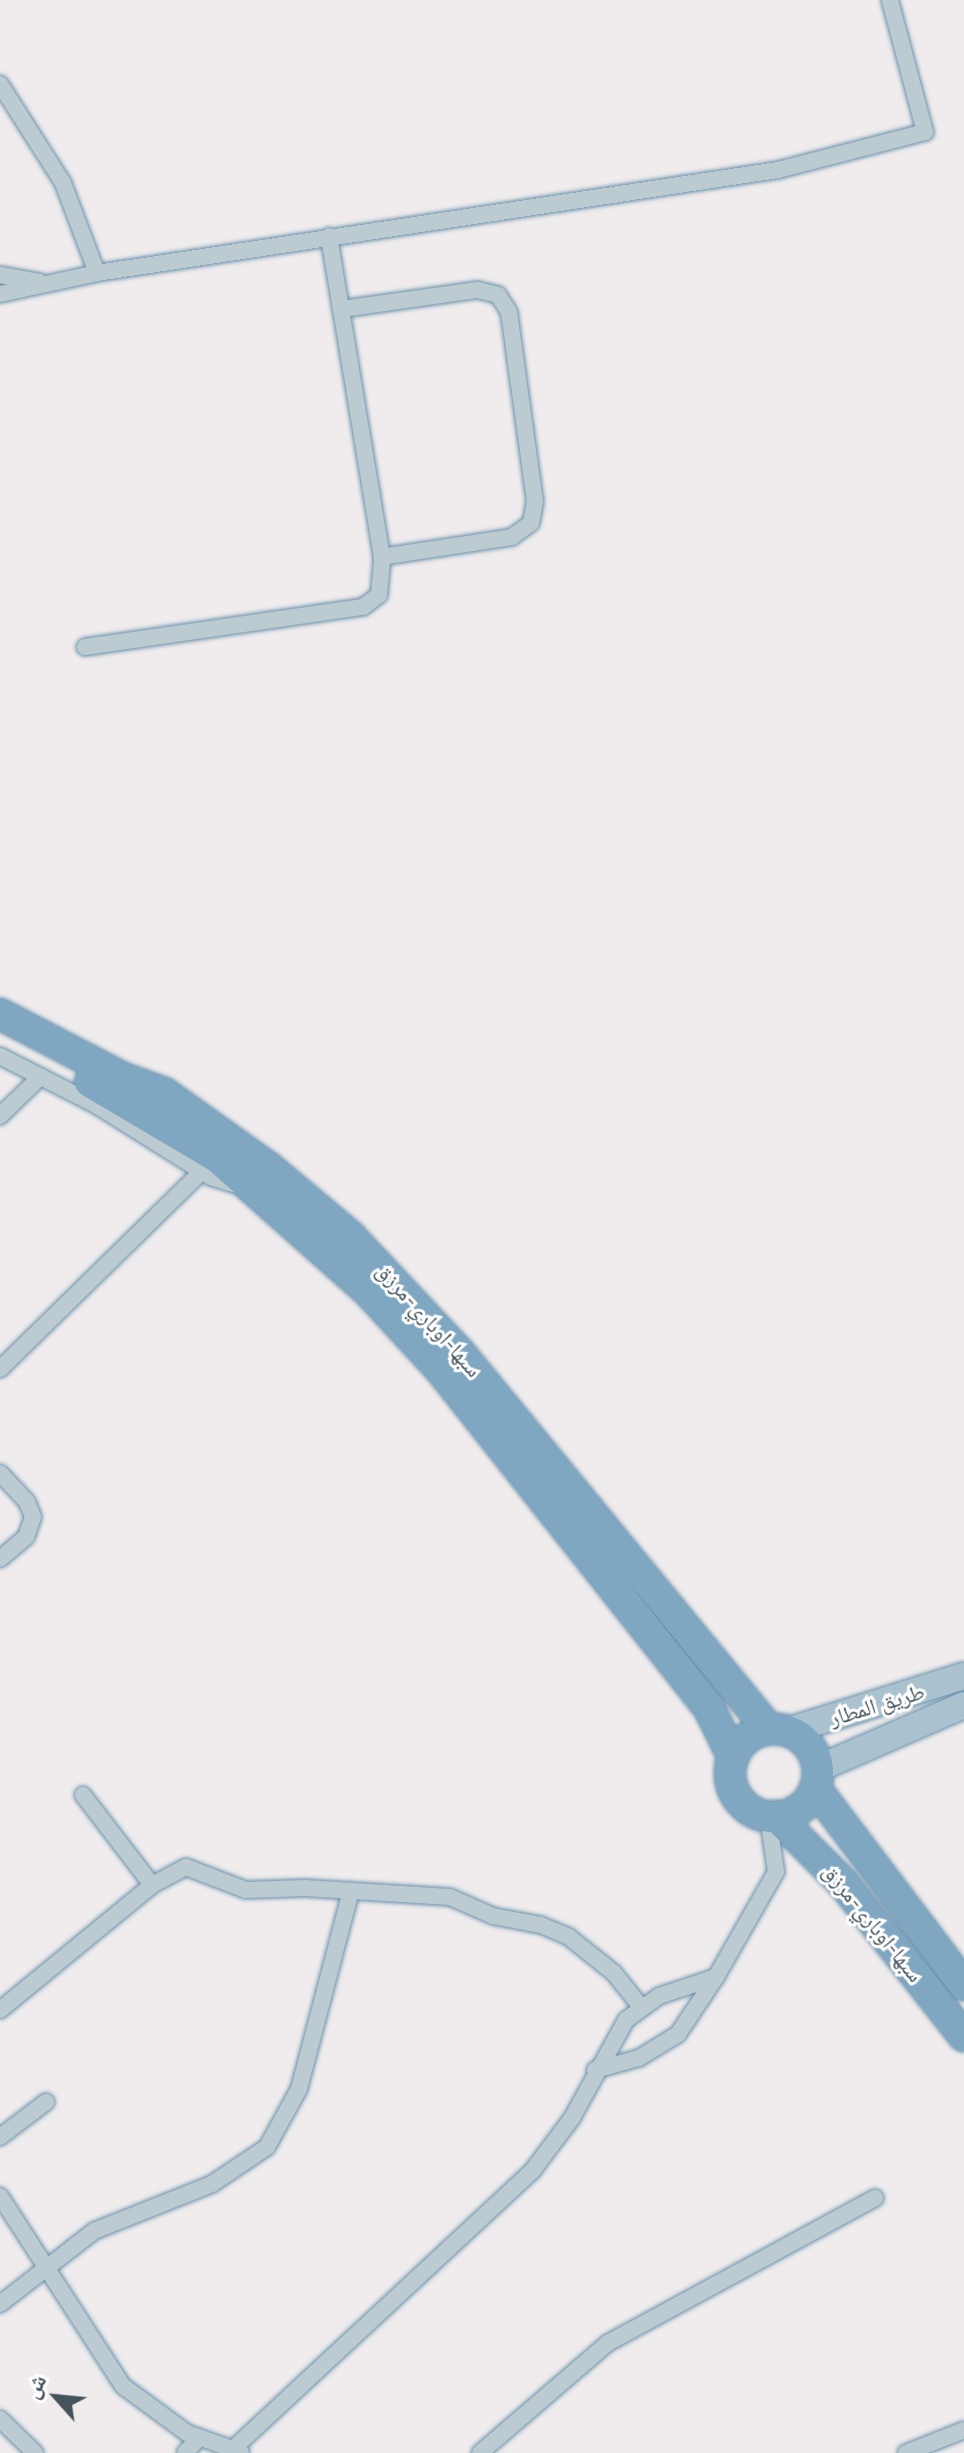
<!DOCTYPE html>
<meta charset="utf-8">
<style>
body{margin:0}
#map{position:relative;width:964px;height:2453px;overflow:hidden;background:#f0eced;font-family:Mulish,"Noto Naskh Arabic",sans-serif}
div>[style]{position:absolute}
.roads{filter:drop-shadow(0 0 2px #6b92ad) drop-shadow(0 0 2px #6b92ad)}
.street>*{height:16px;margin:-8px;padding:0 8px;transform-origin:8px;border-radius:8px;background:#bccad1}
.primary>*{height:26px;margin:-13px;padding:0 13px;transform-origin:13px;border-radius:13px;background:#aac1cf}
.highway>*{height:30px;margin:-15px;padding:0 15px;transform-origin:15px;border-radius:15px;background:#7fa7c1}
.highway>.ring{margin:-15px;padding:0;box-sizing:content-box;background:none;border:30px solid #7fa7c1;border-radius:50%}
span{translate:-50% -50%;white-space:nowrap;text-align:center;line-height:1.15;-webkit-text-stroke:6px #fff;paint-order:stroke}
.street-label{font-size:22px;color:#44535c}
.north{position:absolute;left:16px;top:2357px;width:80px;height:80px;-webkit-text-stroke:6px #fff;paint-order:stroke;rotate:297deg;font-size:22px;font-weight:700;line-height:32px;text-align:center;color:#44535c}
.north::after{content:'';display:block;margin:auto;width:28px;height:36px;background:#44535c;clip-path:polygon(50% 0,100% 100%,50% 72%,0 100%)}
</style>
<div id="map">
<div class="roads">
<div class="street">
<div style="left:0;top:84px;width:117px;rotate:57.5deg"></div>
<div style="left:63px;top:183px;width:96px;rotate:69.3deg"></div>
<div style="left:0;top:275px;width:40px;rotate:10deg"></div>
<div style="left:0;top:294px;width:99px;rotate:-12.2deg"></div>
<div style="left:97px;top:273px;width:689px;rotate:-8.6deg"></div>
<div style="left:778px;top:170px;width:152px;rotate:-14.5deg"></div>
<div style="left:925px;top:132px;width:137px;rotate:-104.9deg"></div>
<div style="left:342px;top:309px;width:137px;rotate:-8deg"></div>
<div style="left:478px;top:290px;width:21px;rotate:14deg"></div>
<div style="left:498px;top:295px;width:20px;rotate:57deg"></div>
<div style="left:509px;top:312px;width:191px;rotate:82.2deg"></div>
<div style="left:535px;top:501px;width:22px;rotate:100deg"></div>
<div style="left:531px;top:523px;width:24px;rotate:144deg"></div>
<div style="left:512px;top:537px;width:132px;rotate:171.3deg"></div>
<div style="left:85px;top:647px;width:281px;rotate:-8.2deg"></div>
<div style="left:363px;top:607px;width:20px;rotate:-37deg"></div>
<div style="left:379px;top:595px;width:38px;rotate:-85deg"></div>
<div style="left:382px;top:557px;width:325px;rotate:-99.4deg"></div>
<div style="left:0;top:1056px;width:108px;rotate:27deg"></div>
<div style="left:96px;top:1105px;width:136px;rotate:32.1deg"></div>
<div style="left:211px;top:1177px;width:30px;rotate:17deg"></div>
<div style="left:0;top:1116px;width:57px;rotate:-44.3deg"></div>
<div style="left:0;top:1369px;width:283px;rotate:-44.4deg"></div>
<div style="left:0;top:1473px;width:40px;rotate:47deg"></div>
<div style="left:27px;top:1502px;width:16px;rotate:68deg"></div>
<div style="left:33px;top:1517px;width:21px;rotate:109deg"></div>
<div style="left:26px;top:1537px;width:34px;rotate:140deg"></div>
<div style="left:83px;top:1795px;width:113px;rotate:52.5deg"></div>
<div style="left:0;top:2010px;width:197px;rotate:-39.4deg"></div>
<div style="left:152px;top:1885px;width:38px;rotate:-28deg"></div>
<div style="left:186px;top:1867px;width:64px;rotate:21deg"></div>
<div style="left:246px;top:1890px;width:59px;rotate:-1.9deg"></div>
<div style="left:305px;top:1888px;width:145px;rotate:3.6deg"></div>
<div style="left:450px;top:1897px;width:47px;rotate:23.8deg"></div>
<div style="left:493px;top:1916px;width:49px;rotate:10.6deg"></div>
<div style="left:541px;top:1925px;width:30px;rotate:23deg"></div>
<div style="left:569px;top:1937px;width:58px;rotate:38.7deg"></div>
<div style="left:614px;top:1973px;width:43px;rotate:51.5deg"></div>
<div style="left:595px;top:2070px;width:46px;rotate:-15.3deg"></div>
<div style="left:639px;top:2058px;width:46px;rotate:-31.6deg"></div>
<div style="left:678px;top:2034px;width:69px;rotate:-56.3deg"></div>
<div style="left:0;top:2137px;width:58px;rotate:-37.3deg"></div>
<div style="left:0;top:2196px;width:226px;rotate:57.1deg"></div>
<div style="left:123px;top:2386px;width:79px;rotate:36.3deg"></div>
<div style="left:187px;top:2433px;width:57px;rotate:19.4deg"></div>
<div style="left:0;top:2304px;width:119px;rotate:-37.8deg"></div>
<div style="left:94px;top:2231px;width:127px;rotate:-21.7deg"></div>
<div style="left:212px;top:2184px;width:66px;rotate:-33.9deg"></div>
<div style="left:267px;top:2147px;width:66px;rotate:-61.1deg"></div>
<div style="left:299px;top:2089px;width:205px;rotate:-75.3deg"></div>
<div style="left:0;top:2419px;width:49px;rotate:44.2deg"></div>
<div style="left:234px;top:2448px;width:408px;rotate:-42.9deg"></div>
<div style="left:533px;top:2170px;width:65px;rotate:-53.1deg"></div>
<div style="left:572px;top:2118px;width:112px;rotate:-61.1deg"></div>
<div style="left:626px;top:2020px;width:41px;rotate:-36deg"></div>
<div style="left:659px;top:1996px;width:60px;rotate:-18.4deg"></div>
<div style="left:716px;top:1977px;width:121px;rotate:-60.3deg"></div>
<div style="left:776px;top:1872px;width:57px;rotate:-98.1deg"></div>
<div style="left:185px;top:2453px;width:21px;rotate:-47deg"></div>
<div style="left:480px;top:2453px;width:169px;rotate:-40.7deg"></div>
<div style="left:608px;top:2343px;width:304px;rotate:-28.5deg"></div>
<div style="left:906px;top:2453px;width:62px;rotate:-21.6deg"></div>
</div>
<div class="primary">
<div style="left:788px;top:1731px;width:184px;rotate:-17.4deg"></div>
<div style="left:817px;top:1769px;width:160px;rotate:-23.5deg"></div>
</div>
<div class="highway">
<div style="left:0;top:1014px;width:139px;rotate:27.5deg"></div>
<div style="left:123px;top:1078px;width:44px;rotate:20.1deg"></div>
<div style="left:164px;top:1093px;width:129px;rotate:35.5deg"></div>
<div style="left:269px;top:1168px;width:106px;rotate:40deg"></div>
<div style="left:350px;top:1236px;width:159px;rotate:46.8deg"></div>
<div style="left:459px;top:1352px;width:488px;rotate:50.6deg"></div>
<div style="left:90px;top:1082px;width:147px;rotate:30.6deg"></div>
<div style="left:217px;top:1157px;width:203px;rotate:41.6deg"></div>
<div style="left:369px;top:1292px;width:106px;rotate:47.3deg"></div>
<div style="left:441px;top:1370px;width:431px;rotate:51.6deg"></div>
<div style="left:709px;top:1708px;width:55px;rotate:63.9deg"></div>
<div class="ring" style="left:730px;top:1729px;width:58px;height:58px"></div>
<div style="left:815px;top:1788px;width:247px;rotate:52.9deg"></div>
<div style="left:776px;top:1816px;width:95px;rotate:45deg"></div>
<div style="left:843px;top:1883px;width:195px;rotate:51.7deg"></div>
</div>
</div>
<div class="street-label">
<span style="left:429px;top:1320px;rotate:48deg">سبها-اوباري-مرزق</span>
<span style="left:877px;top:1705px;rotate:-17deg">طريق المطار</span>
<span style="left:873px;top:1923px;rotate:51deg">سبها-اوباري-مرزق</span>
</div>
<div class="north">ش</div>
</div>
